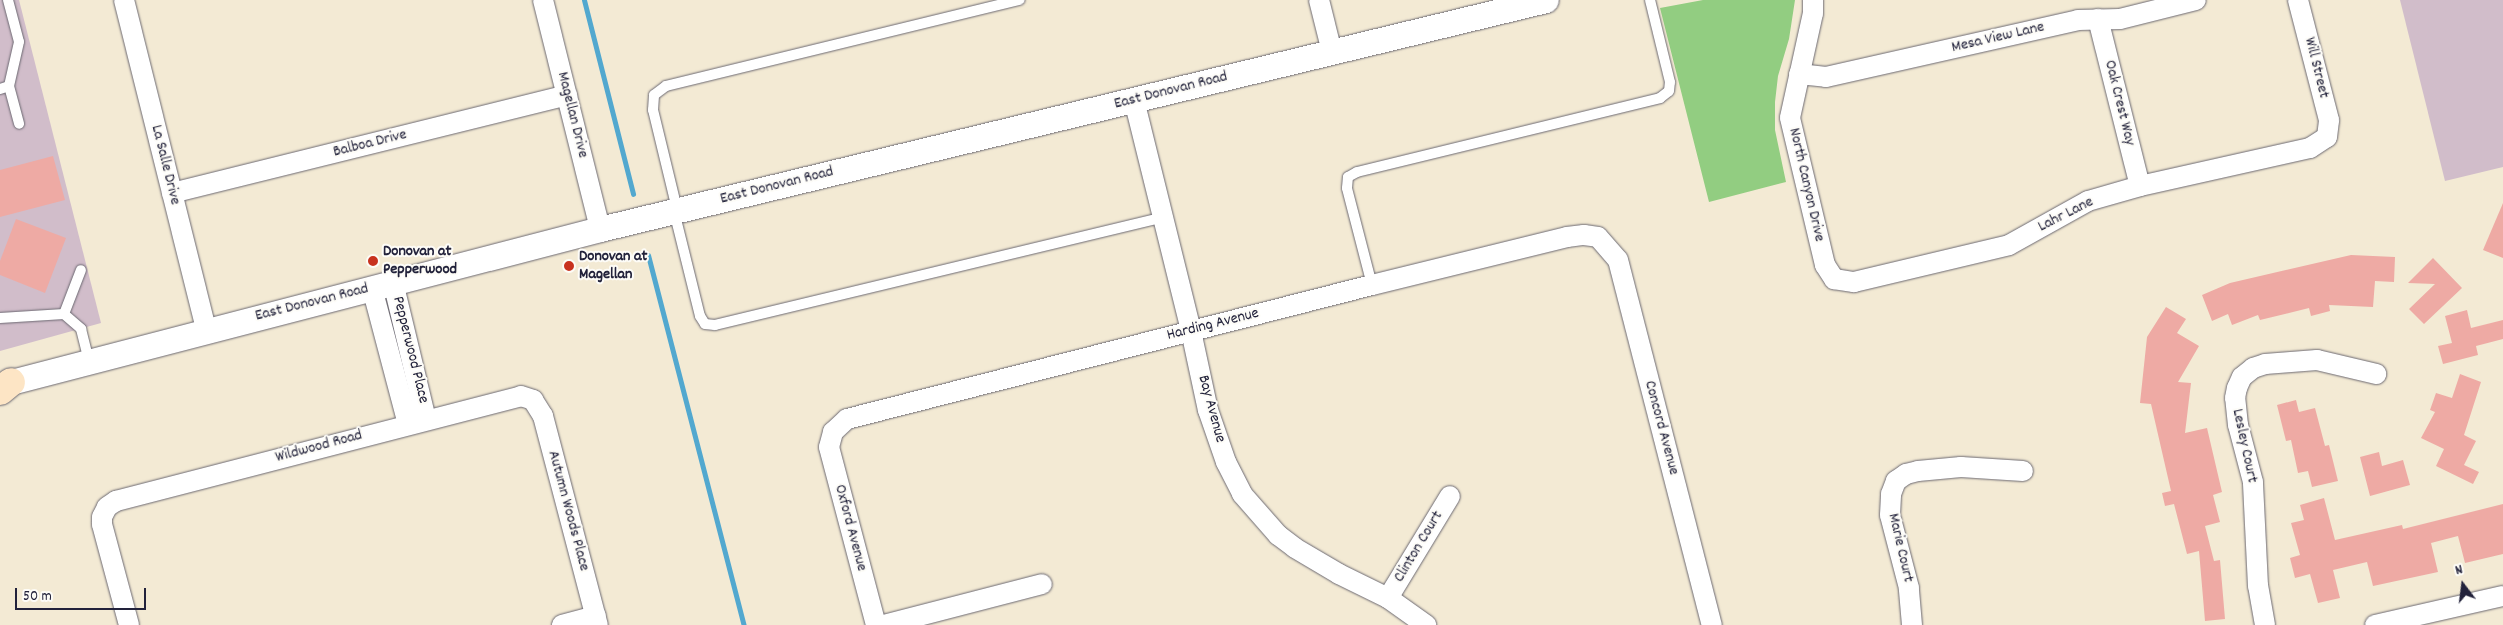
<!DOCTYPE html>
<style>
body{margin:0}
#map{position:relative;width:2503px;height:625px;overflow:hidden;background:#f3ead4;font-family:Dekko,sans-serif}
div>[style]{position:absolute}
.industrial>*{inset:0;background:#d1bdca}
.green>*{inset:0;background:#92cd81}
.stream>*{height:5px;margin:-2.5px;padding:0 2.5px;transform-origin:2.5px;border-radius:2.5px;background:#52a8cf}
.building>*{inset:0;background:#eeaaa4}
.roads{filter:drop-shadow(0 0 1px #6b6871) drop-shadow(0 0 1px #6b6871)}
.service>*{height:10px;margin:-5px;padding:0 5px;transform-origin:5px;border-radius:5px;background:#fff}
.minor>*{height:20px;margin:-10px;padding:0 10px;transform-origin:10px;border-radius:10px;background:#fff}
.tertiary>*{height:25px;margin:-12.5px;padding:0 12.5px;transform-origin:12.5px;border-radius:12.5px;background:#fff}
.secondary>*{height:28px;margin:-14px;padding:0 14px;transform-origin:14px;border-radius:14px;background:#fde5c5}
.dots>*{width:14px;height:14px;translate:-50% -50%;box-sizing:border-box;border:2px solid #fdfcf7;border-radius:50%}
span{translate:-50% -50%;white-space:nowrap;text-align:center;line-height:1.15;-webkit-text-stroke:4px #fdfcf7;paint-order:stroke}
.street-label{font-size:16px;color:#22223b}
.poi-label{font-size:16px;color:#22223b;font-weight:700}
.left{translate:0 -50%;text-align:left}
.north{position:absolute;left:2438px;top:560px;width:50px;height:50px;-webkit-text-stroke:4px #fdfcf7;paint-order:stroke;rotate:345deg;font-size:14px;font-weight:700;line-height:20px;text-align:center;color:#22223b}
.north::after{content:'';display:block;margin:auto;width:18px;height:22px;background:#22223b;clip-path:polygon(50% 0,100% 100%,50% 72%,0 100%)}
.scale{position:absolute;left:15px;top:588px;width:131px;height:22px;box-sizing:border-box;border:2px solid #22223b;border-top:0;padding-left:6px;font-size:15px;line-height:18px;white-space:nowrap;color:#22223b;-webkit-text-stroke:4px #fdfcf7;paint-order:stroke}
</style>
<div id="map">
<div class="industrial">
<div style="clip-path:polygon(0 0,19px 0,101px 323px,0 351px)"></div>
<div style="clip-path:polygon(2400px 0,2503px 0,2503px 167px,2445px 181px)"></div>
</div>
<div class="green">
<div style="clip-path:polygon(1703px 0,1795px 0,1789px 39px,1778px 76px,1775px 102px,1775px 130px,1786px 182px,1709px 202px,1660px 8px)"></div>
</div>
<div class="stream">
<div style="left:584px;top:0;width:200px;rotate:75.8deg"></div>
<div style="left:648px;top:255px;width:382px;rotate:75.5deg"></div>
</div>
<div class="building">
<div style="clip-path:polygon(53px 156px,65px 200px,0 217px,0 170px)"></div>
<div style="clip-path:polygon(2503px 203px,2503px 258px,2483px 250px)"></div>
<div style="clip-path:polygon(16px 219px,66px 238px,45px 293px,0 275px,0 261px)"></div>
<div style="clip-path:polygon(2351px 255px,2395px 257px,2394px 282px,2375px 281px,2373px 307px,2329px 305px,2330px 311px,2311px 316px,2309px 308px,2260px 320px,2258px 315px,2232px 325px,2228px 314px,2212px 321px,2202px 295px,2230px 283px)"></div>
<div style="clip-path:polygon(2433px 258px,2462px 288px,2424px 324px,2409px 309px,2435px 284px,2408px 283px)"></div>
<div style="clip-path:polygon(2166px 307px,2186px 319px,2177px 333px,2199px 346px,2178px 382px,2191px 383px,2185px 433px,2207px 428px,2222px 492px,2213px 495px,2220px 522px,2205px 526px,2214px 561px,2220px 560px,2225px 619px,2205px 621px,2199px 551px,2187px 554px,2174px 504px,2165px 506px,2162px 493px,2171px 491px,2151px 404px,2140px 403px,2147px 337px)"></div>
<div style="clip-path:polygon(2467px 310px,2471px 328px,2503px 320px,2503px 339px,2476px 346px,2478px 355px,2443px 364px,2438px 346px,2452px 343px,2445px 316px)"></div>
<div style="clip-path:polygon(2460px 374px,2481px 382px,2464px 435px,2476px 441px,2464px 465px,2479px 472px,2473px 484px,2436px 466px,2444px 449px,2421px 438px,2435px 412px,2430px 410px,2436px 393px,2452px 398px)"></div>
<div style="clip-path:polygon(2296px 400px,2299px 412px,2315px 408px,2325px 446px,2329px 445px,2338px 481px,2312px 487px,2308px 471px,2298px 473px,2291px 440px,2286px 441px,2277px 405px)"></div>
<div style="clip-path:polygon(2379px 452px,2382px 466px,2403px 460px,2410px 485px,2370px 496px,2360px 457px)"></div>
<div style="clip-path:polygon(2324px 498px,2335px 540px,2402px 525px,2403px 529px,2503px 504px,2503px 554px,2465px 563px,2458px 536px,2431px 543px,2438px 572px,2373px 586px,2367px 562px,2333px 570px,2340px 598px,2318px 603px,2310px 574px,2295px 578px,2290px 558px,2300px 555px,2291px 523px,2304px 520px,2300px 505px)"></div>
</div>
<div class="roads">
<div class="service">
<div style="left:8px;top:0;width:43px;rotate:75.3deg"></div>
<div style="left:19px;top:42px;width:45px;rotate:102.8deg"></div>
<div style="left:0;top:89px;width:9px;rotate:-18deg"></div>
<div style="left:9px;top:86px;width:39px;rotate:75deg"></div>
<div style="left:677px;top:209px;width:102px;rotate:-103.6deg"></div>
<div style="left:653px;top:110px;width:15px;rotate:-86deg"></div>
<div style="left:654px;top:95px;width:15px;rotate:-37deg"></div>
<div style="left:666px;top:86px;width:364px;rotate:-13.7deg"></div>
<div style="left:674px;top:211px;width:108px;rotate:76.1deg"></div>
<div style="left:700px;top:316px;width:9px;rotate:58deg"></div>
<div style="left:705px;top:324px;width:10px;rotate:6deg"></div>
<div style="left:715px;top:325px;width:462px;rotate:-13.5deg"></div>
<div style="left:1372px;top:285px;width:100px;rotate:-104.5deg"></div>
<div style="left:1347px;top:188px;width:11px;rotate:-85deg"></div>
<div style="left:1348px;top:177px;width:10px;rotate:-29deg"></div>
<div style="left:1357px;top:172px;width:312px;rotate:-13.7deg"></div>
<div style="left:1660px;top:98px;width:11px;rotate:-38deg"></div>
<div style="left:1669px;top:91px;width:9px;rotate:-84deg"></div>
<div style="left:1670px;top:82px;width:84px;rotate:-103.7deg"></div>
<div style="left:64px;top:314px;width:47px;rotate:-68.9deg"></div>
<div style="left:0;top:318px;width:64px;rotate:-3.6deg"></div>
<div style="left:64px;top:314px;width:23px;rotate:41deg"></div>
<div style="left:81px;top:329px;width:33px;rotate:76deg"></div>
</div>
<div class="minor">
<div style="left:124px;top:0;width:340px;rotate:76deg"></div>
<div style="left:543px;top:0;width:236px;rotate:76deg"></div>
<div style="left:1319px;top:0;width:54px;rotate:76deg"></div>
<div style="left:1813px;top:0;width:13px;rotate:90deg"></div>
<div style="left:1813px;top:13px;width:107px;rotate:102.4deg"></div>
<div style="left:1790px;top:118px;width:151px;rotate:76.6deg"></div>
<div style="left:1825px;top:265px;width:17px;rotate:57deg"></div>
<div style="left:1834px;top:279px;width:20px;rotate:9deg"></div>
<div style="left:1854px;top:282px;width:159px;rotate:-13.4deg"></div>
<div style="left:2009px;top:245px;width:90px;rotate:-29.1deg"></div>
<div style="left:2088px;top:201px;width:54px;rotate:-16.1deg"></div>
<div style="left:2140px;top:186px;width:174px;rotate:-12.6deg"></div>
<div style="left:2310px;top:148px;width:20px;rotate:-33deg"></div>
<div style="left:2327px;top:137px;width:17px;rotate:-83deg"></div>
<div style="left:2329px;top:120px;width:124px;rotate:-104.5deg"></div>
<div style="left:2098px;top:19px;width:172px;rotate:75.9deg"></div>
<div style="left:1799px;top:74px;width:27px;rotate:6deg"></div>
<div style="left:1826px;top:77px;width:258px;rotate:-12.7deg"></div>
<div style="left:2078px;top:20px;width:42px;rotate:-1.4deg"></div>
<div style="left:2120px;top:19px;width:78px;rotate:-14deg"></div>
<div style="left:1134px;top:100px;width:238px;rotate:76.1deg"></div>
<div style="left:1191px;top:331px;width:81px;rotate:77.9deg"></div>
<div style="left:1208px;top:410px;width:55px;rotate:70.9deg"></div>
<div style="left:1226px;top:462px;width:36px;rotate:63deg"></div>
<div style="left:1242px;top:494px;width:55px;rotate:48.7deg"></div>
<div style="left:1278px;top:535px;width:21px;rotate:37deg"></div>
<div style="left:1295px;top:548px;width:51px;rotate:30.6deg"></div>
<div style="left:1339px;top:574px;width:55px;rotate:26.1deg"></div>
<div style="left:1388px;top:598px;width:47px;rotate:35.4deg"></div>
<div style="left:172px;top:193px;width:407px;rotate:-13.9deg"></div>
<div style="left:393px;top:282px;width:141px;rotate:76.5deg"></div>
<div style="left:372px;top:288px;width:141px;rotate:75.2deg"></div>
<div style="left:1388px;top:598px;width:119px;rotate:-58.7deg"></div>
<div style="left:129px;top:625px;width:105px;rotate:-105deg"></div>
<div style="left:102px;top:524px;width:7px;rotate:-90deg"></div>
<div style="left:102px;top:517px;width:11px;rotate:-63deg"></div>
<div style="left:107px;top:507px;width:11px;rotate:-34deg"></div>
<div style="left:116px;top:501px;width:418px;rotate:-14.5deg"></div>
<div style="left:521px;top:396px;width:13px;rotate:18deg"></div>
<div style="left:533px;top:400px;width:19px;rotate:58deg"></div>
<div style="left:543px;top:416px;width:216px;rotate:75.3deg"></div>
<div style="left:562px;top:625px;width:35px;rotate:-15deg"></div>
<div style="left:876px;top:625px;width:184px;rotate:-104.8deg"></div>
<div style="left:829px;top:447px;width:16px;rotate:-75deg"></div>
<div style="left:833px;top:432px;width:19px;rotate:-43deg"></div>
<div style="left:847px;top:419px;width:542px;rotate:-14.32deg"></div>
<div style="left:1372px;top:285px;width:201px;rotate:-13.8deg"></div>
<div style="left:1567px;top:237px;width:17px;rotate:-7deg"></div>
<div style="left:1584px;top:235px;width:14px;rotate:8deg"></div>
<div style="left:1598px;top:237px;width:30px;rotate:49deg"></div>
<div style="left:1618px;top:260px;width:377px;rotate:75.6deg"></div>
<div style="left:884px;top:625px;width:163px;rotate:-14.5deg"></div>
<div style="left:1912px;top:625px;width:37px;rotate:-95deg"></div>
<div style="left:1909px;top:588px;width:75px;rotate:-104.6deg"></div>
<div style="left:1890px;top:515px;width:21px;rotate:-87deg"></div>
<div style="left:1891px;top:494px;width:14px;rotate:-69deg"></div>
<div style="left:1896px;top:481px;width:12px;rotate:-35deg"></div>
<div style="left:1906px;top:474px;width:12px;rotate:-14deg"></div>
<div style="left:1918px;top:471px;width:43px;rotate:-5.3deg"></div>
<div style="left:1961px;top:467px;width:62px;rotate:3.7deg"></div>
<div style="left:2265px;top:625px;width:40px;rotate:-100deg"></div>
<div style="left:2258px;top:586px;width:104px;rotate:-92.8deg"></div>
<div style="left:2253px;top:482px;width:59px;rotate:-104.7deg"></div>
<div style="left:2238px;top:425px;width:27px;rotate:-96deg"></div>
<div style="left:2235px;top:398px;width:10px;rotate:-79deg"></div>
<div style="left:2237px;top:388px;width:12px;rotate:-66deg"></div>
<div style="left:2242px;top:377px;width:14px;rotate:-39deg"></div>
<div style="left:2253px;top:368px;width:13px;rotate:-18deg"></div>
<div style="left:2265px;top:364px;width:52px;rotate:-4.4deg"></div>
<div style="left:2317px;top:360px;width:61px;rotate:13.3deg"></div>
<div style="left:2375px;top:625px;width:131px;rotate:-12.8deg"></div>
</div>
<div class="tertiary">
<div style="left:11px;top:382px;width:609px;rotate:-14.56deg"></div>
<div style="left:600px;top:229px;width:973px;rotate:-13.61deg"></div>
</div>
<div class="secondary">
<div style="left:0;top:391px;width:14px;rotate:-39deg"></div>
</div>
</div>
<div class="dots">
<div style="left:373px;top:261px;background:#c8321e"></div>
<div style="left:569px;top:266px;background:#c8321e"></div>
</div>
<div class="street-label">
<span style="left:1998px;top:38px;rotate:-13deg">Mesa View Lane</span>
<span style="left:2316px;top:68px;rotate:76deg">Will Street</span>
<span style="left:1171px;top:91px;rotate:-14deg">East Donovan Road</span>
<span style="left:2119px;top:103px;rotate:76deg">Oak Crest Way</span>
<span style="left:572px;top:115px;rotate:76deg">Magellan Drive</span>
<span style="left:370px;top:144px;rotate:-14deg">Balboa Drive</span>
<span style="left:165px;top:165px;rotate:76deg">La Salle Drive</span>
<span style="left:1806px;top:185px;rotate:77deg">North Canyon Drive</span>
<span style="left:777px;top:186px;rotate:-14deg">East Donovan Road</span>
<span style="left:2066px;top:215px;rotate:-27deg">Lahr Lane</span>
<span style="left:312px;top:303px;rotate:-14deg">East Donovan Road</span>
<span style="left:1213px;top:325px;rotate:-14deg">Harding Avenue</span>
<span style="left:410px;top:350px;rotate:76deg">Pepperwood Place</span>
<span style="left:1211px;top:409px;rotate:75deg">Bay Avenue</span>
<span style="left:1661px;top:428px;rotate:75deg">Concord Avenue</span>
<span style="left:2244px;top:446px;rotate:78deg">Lesley Court</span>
<span style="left:319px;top:447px;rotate:-15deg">Wildwood Road</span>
<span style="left:568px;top:511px;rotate:75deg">Autumn Woods Place</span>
<span style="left:850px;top:528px;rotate:75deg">Oxford Avenue</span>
<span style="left:1419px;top:547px;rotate:-59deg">Clinton Court</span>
<span style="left:1900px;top:548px;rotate:77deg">Marie Court</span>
</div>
<div class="poi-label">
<span class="left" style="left:383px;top:261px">Donovan at<br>Pepperwood</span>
<span class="left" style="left:579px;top:266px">Donovan at<br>Magellan</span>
</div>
<div class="north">N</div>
<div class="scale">50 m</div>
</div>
